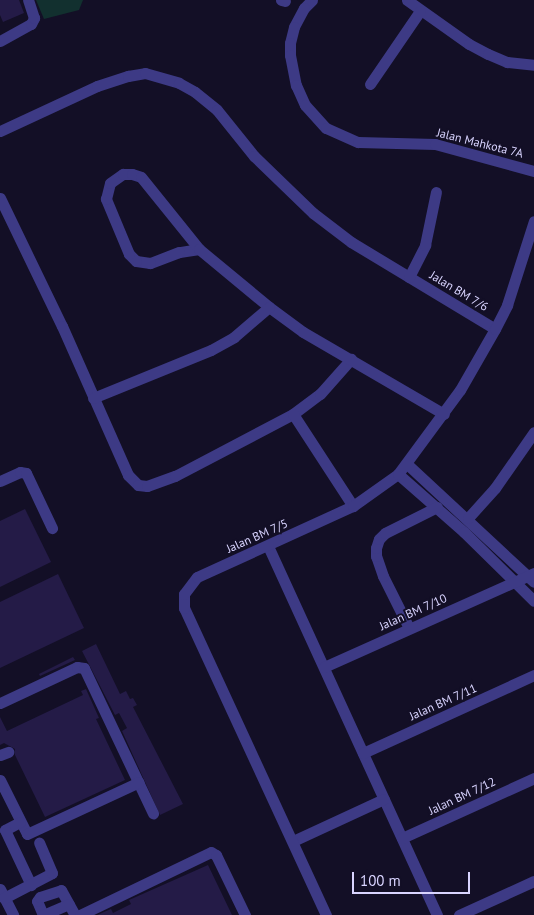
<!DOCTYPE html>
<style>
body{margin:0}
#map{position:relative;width:534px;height:915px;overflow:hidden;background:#130f26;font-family:"PT Sans",sans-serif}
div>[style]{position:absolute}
.green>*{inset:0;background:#12302f}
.building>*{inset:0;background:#241b47}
.minor>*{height:11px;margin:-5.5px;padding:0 5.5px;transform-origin:5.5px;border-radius:5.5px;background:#3d3a85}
span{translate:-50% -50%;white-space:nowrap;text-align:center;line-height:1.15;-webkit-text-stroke:4px #130f26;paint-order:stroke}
.street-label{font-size:12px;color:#d9d4ff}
.scale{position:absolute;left:352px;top:872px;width:118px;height:22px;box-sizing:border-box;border:2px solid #d9d4ff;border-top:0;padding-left:6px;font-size:15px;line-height:18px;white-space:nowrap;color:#d9d4ff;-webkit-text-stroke:4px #130f26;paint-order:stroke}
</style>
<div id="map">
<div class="green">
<div style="clip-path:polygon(36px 0,83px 0,79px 10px,44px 19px)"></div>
</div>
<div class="building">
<div style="clip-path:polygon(0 0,19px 0,24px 13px,3px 22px,0 15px)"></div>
<div style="clip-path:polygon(25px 509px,51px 562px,0 587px,0 521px)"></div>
<div style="clip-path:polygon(58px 574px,84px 628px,0 668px,0 602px)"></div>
<div style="clip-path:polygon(96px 644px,120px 694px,126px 691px,130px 699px,133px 698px,137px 705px,133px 707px,183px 804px,160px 815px,122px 731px,127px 728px,119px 713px,115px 715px,82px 651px)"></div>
<div style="clip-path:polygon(73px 657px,75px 660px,40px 676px,39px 674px)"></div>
<div style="clip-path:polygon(86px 689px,99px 718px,96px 719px,125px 780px,45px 817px,15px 755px,15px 749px,4px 743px,0 745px,0 717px,7px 731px,83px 695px,81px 691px)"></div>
<div style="clip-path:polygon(208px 865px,232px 915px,97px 915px,111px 909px,113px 913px,131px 904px,129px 900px)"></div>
</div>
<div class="minor">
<div style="left:281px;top:0;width:4px;rotate:14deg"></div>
<div style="left:312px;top:0;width:11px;rotate:135deg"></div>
<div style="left:304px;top:8px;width:21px;rotate:118deg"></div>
<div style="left:294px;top:27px;width:16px;rotate:104deg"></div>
<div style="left:290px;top:43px;width:12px;rotate:90deg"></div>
<div style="left:290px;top:55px;width:31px;rotate:79deg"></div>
<div style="left:296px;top:85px;width:22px;rotate:66deg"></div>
<div style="left:305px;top:105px;width:31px;rotate:48deg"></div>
<div style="left:326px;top:128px;width:35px;rotate:24deg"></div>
<div style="left:358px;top:142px;width:77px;rotate:1.5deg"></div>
<div style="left:435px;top:144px;width:103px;rotate:15.3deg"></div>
<div style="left:407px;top:0;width:76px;rotate:35.4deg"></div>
<div style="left:469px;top:44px;width:21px;rotate:28deg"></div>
<div style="left:488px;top:54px;width:21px;rotate:23deg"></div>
<div style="left:507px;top:62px;width:27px;rotate:6deg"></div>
<div style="left:0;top:41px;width:35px;rotate:-29deg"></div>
<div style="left:31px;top:24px;width:7px;rotate:-63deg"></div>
<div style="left:34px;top:18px;width:19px;rotate:-108deg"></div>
<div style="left:370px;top:84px;width:88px;rotate:-55.6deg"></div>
<div style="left:0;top:131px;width:107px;rotate:-24.9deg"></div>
<div style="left:97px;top:86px;width:33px;rotate:-18deg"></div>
<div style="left:128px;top:76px;width:17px;rotate:-10deg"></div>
<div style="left:145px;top:73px;width:35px;rotate:16deg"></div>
<div style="left:179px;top:83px;width:18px;rotate:29deg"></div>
<div style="left:195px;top:92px;width:28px;rotate:39deg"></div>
<div style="left:217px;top:110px;width:59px;rotate:51.2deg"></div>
<div style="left:254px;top:156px;width:82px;rotate:44deg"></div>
<div style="left:313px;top:213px;width:48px;rotate:37.3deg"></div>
<div style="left:351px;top:242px;width:168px;rotate:31.1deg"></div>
<div style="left:0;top:198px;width:142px;rotate:64.2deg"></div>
<div style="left:62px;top:326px;width:163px;rotate:66.1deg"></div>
<div style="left:128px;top:475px;width:14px;rotate:45deg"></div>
<div style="left:138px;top:485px;width:9px;rotate:6deg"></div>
<div style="left:147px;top:486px;width:30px;rotate:-20deg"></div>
<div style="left:175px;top:476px;width:133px;rotate:-27.7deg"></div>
<div style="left:293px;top:414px;width:34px;rotate:-37deg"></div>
<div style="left:320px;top:394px;width:47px;rotate:-48.5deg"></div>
<div style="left:199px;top:249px;width:20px;rotate:171deg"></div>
<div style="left:179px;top:252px;width:31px;rotate:159deg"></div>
<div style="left:150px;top:263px;width:14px;rotate:-172deg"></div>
<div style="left:136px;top:261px;width:10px;rotate:-135deg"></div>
<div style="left:129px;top:254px;width:60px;rotate:-112.7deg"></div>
<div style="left:106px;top:199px;width:16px;rotate:-76deg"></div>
<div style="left:110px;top:183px;width:16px;rotate:-35deg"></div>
<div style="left:123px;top:174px;width:9px"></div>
<div style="left:132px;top:174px;width:9px;rotate:18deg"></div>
<div style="left:141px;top:177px;width:92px;rotate:51.1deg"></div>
<div style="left:199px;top:249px;width:91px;rotate:39.6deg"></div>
<div style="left:269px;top:307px;width:42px;rotate:36.3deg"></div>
<div style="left:303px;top:332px;width:163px;rotate:30.2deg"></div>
<div style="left:409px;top:277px;width:36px;rotate:-63deg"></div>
<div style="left:425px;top:245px;width:54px;rotate:-78.3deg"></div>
<div style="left:93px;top:398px;width:127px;rotate:-22.1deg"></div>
<div style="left:211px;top:350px;width:26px;rotate:-29deg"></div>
<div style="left:234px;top:337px;width:46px;rotate:-40.6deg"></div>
<div style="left:293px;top:414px;width:110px;rotate:56.9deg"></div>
<div style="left:407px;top:464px;width:173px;rotate:42.9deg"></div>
<div style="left:398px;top:474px;width:88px;rotate:41.3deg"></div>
<div style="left:464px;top:532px;width:98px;rotate:44.6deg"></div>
<div style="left:0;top:481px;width:22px;rotate:-24deg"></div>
<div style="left:20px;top:472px;width:6px;rotate:9deg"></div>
<div style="left:26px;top:473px;width:61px;rotate:64.7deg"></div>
<div style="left:468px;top:518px;width:40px;rotate:-48deg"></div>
<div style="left:495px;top:488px;width:68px;rotate:-55.1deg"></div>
<div style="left:268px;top:546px;width:406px;rotate:65.4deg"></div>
<div style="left:409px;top:628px;width:58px;rotate:-116.6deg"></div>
<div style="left:383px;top:576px;width:21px;rotate:-109deg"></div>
<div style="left:376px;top:556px;width:8px;rotate:-90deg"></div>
<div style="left:376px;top:548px;width:9px;rotate:-72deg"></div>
<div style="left:379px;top:539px;width:8px;rotate:-45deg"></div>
<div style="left:385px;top:533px;width:58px;rotate:-26.6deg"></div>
<div style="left:324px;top:667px;width:230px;rotate:-24.1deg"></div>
<div style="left:0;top:703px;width:85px;rotate:-25.1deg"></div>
<div style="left:77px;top:667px;width:7px;rotate:8deg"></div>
<div style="left:84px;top:668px;width:161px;rotate:64.6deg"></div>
<div style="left:363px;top:753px;width:188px;rotate:-24.5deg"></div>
<div style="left:0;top:755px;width:9px;rotate:-21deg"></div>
<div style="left:0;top:780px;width:60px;rotate:63.4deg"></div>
<div style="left:27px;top:834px;width:123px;rotate:-24.9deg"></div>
<div style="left:20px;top:822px;width:17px;rotate:152deg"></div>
<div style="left:5px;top:830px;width:61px;rotate:64.7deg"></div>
<div style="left:402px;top:838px;width:145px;rotate:-24.4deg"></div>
<div style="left:293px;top:841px;width:100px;rotate:-24.8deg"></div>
<div style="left:0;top:889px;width:29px;rotate:63deg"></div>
<div style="left:4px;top:898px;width:54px;rotate:-27.5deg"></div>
<div style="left:52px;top:873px;width:33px;rotate:-113deg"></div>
<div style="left:43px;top:915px;width:15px;rotate:-113deg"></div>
<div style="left:37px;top:901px;width:5px;rotate:-53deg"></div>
<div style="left:40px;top:897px;width:22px;rotate:-18deg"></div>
<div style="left:61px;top:890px;width:29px;rotate:61deg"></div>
<div style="left:43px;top:915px;width:28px;rotate:-23deg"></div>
<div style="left:80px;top:915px;width:145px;rotate:-25.7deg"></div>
<div style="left:211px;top:852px;width:6px;rotate:31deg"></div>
<div style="left:216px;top:855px;width:67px;rotate:64.2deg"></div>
<div style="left:326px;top:915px;width:338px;rotate:-114.8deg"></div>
<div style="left:184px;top:608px;width:14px;rotate:-90deg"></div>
<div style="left:184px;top:594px;width:21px;rotate:-53deg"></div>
<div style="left:197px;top:577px;width:171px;rotate:-24.5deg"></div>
<div style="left:353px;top:506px;width:55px;rotate:-35.4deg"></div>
<div style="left:398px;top:474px;width:104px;rotate:-53.6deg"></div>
<div style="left:460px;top:390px;width:70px;rotate:-60.2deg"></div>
<div style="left:495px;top:329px;width:27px;rotate:-63deg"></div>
<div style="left:507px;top:305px;width:88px;rotate:-72.2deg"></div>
<div style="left:459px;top:915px;width:82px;rotate:-24.4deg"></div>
</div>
<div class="street-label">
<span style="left:480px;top:143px;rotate:14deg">Jalan Mahkota 7A</span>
<span style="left:459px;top:291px;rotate:31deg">Jalan BM 7/6</span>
<span style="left:257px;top:536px;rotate:-24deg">Jalan BM 7/5</span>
<span style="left:413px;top:612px;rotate:-24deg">Jalan BM 7/10</span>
<span style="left:443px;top:702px;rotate:-24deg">Jalan BM 7/11</span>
<span style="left:462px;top:796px;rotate:-25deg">Jalan BM 7/12</span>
</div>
<div class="scale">100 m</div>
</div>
